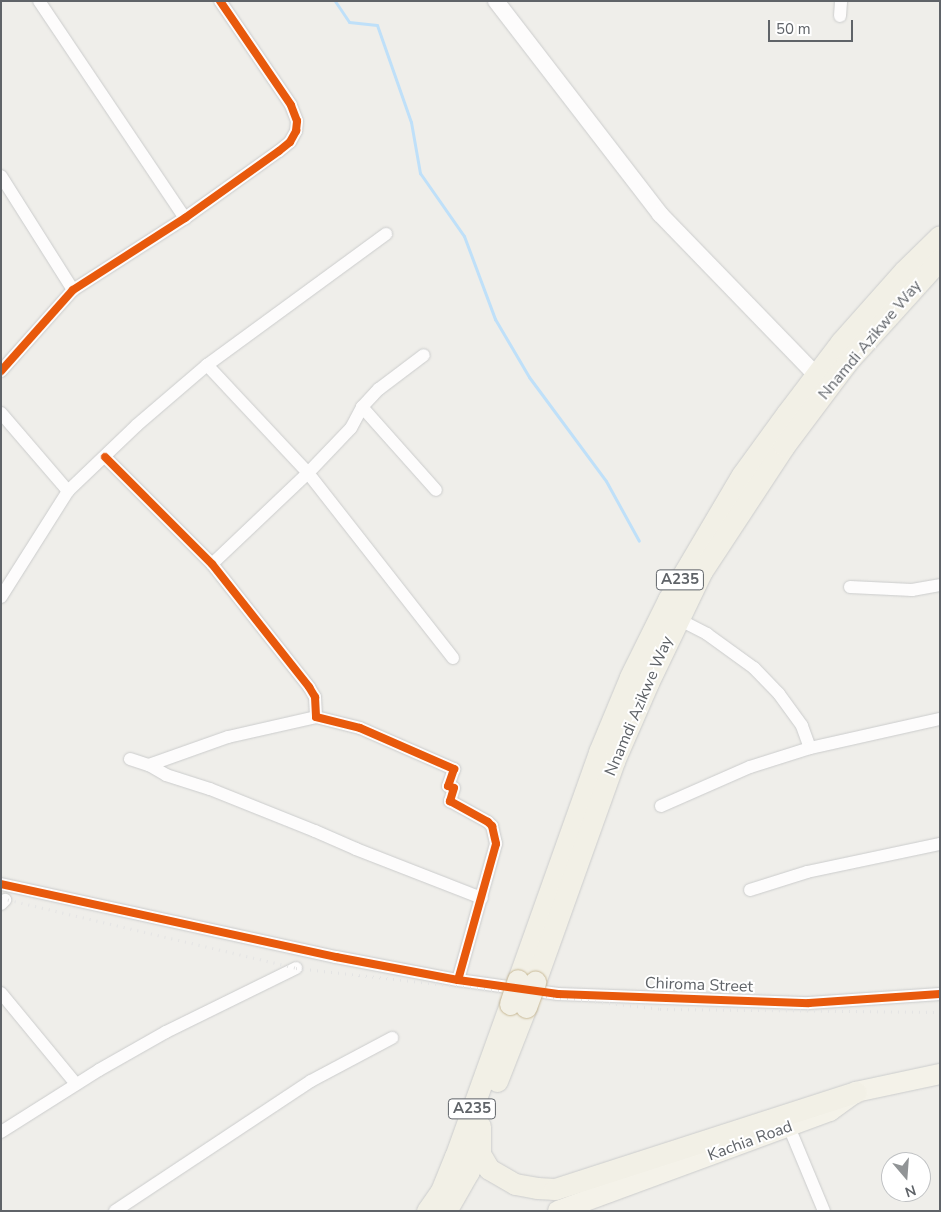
<!DOCTYPE html>
<style>
body{margin:0}
#map{position:relative;width:941px;height:1212px;overflow:hidden;background:#efeeea;font-family:"Nunito Sans",sans-serif}
div>[style]{position:absolute}
.stream>*{height:3px;margin:-1.5px;padding:0 1.5px;transform-origin:1.5px;border-radius:1.5px;background:#bfe0f9}
.roads{filter:drop-shadow(0 0 1px #cbcccc) drop-shadow(0 0 1px #cbcccc)}
.minor>*{height:12px;margin:-6px;padding:0 6px;transform-origin:6px;border-radius:6px;background:#fdfcfc}
.tertiary>*{height:16px;margin:-8px;padding:0 8px;transform-origin:8px;border-radius:8px;background:#fdfcfc}
.primary>*{height:20px;margin:-10px;padding:0 10px;transform-origin:10px;border-radius:10px;background:#f4f2e9}
.trunk>*{height:21px;margin:-10.5px;padding:0 10.5px;transform-origin:10.5px;border-radius:10.5px;background:#f2f0e6}
.rail>*{height:3px;margin-top:-1.5px;transform-origin:0;background:repeating-linear-gradient(90deg,#e4e4e4 0 1px,transparent 0 7px)}
.bridges{filter:drop-shadow(0 0 1px #c8b996) drop-shadow(0 0 1px #c8b996)}
.trunk-bridge>*{height:21px;margin:-10.5px;padding:0 10.5px;transform-origin:10.5px;border-radius:10.5px;background:#f2f0e6}
.cycleway>*{height:8px;margin:-4px;padding:0 4px;transform-origin:4px;border-radius:4px;background:#e8590c}
span{translate:-50% -50%;white-space:nowrap;text-align:center;line-height:1.15;-webkit-text-stroke:4px #fff;paint-order:stroke}
.shield-label span{padding:1px 4px;background:#fff;border:1px solid;border-radius:4px;-webkit-text-stroke-width:0}
.shield-label{font-size:15px;color:#5f6368;font-weight:700}
.street-label{font-size:16px;color:#5f6368}
.frame{position:absolute;inset:0;border:2px solid #5f6368;pointer-events:none}
.north{position:absolute;left:881px;top:1152px;width:50px;height:50px;box-sizing:border-box;background:#fff;border:1px solid #bfc1c3;border-radius:50%;rotate:162deg;font-size:14px;font-weight:700;line-height:20px;text-align:center;color:#5f6368}
.north::after{content:'';display:block;margin:auto;width:18px;height:22px;background:#919496;clip-path:polygon(50% 0,100% 100%,50% 72%,0 100%)}
.scale{position:absolute;left:768px;top:20px;width:85px;height:22px;box-sizing:border-box;border:2px solid #5f6368;border-top:0;padding-left:6px;font-size:15px;line-height:18px;white-space:nowrap;color:#5f6368;-webkit-text-stroke:4px #fff;paint-order:stroke}
</style>
<div id="map">
<div class="stream">
<div style="left:335px;top:1px;width:25px;rotate:56deg"></div>
<div style="left:349px;top:22px;width:28px;rotate:6deg"></div>
<div style="left:377px;top:25px;width:103px;rotate:70.7deg"></div>
<div style="left:411px;top:122px;width:52px;rotate:80deg"></div>
<div style="left:420px;top:173px;width:77px;rotate:55.1deg"></div>
<div style="left:464px;top:236px;width:89px;rotate:69.5deg"></div>
<div style="left:495px;top:319px;width:67px;rotate:59.6deg"></div>
<div style="left:529px;top:377px;width:129px;rotate:53.5deg"></div>
<div style="left:606px;top:481px;width:68px;rotate:61.2deg"></div>
</div>
<div class="roads">
<div class="minor">
<div style="left:39px;top:1px;width:262px;rotate:56.1deg"></div>
<div style="left:840px;top:16px;width:15px;rotate:-86deg"></div>
<div style="left:1px;top:176px;width:135px;rotate:57.7deg"></div>
<div style="left:207px;top:365px;width:148px;rotate:46.9deg"></div>
<div style="left:308px;top:473px;width:235px;rotate:51.9deg"></div>
<div style="left:1px;top:371px;width:108px;rotate:-48.4deg"></div>
<div style="left:73px;top:290px;width:133px;rotate:-32.7deg"></div>
<div style="left:185px;top:218px;width:115px;rotate:-35.5deg"></div>
<div style="left:279px;top:151px;width:14px;rotate:-39deg"></div>
<div style="left:290px;top:142px;width:13px;rotate:-61deg"></div>
<div style="left:296px;top:131px;width:10px;rotate:-84deg"></div>
<div style="left:297px;top:121px;width:17px;rotate:-111deg"></div>
<div style="left:291px;top:105px;width:126px;rotate:-124.3deg"></div>
<div style="left:362px;top:407px;width:111px;rotate:48.3deg"></div>
<div style="left:1px;top:413px;width:103px;rotate:49.3deg"></div>
<div style="left:105px;top:457px;width:151px;rotate:45deg"></div>
<div style="left:212px;top:564px;width:157px;rotate:51.7deg"></div>
<div style="left:309px;top:687px;width:12px;rotate:59deg"></div>
<div style="left:315px;top:697px;width:20px;rotate:87deg"></div>
<div style="left:316px;top:717px;width:45px;rotate:14deg"></div>
<div style="left:360px;top:728px;width:103px;rotate:23.6deg"></div>
<div style="left:454px;top:769px;width:18px;rotate:109deg"></div>
<div style="left:448px;top:786px;width:6px;rotate:18deg"></div>
<div style="left:454px;top:788px;width:14px;rotate:107deg"></div>
<div style="left:450px;top:801px;width:43px;rotate:28.9deg"></div>
<div style="left:488px;top:822px;width:6px;rotate:45deg"></div>
<div style="left:492px;top:826px;width:18px;rotate:77deg"></div>
<div style="left:496px;top:844px;width:141px;rotate:105.6deg"></div>
<div style="left:212px;top:564px;width:132px;rotate:-43.5deg"></div>
<div style="left:308px;top:473px;width:62px;rotate:-46.3deg"></div>
<div style="left:351px;top:428px;width:24px;rotate:-62deg"></div>
<div style="left:362px;top:407px;width:25px;rotate:-47deg"></div>
<div style="left:379px;top:389px;width:56px;rotate:-37.1deg"></div>
<div style="left:850px;top:587px;width:62px;rotate:2.8deg"></div>
<div style="left:912px;top:590px;width:28px;rotate:-10deg"></div>
<div style="left:1px;top:597px;width:125px;rotate:-57.7deg"></div>
<div style="left:68px;top:491px;width:95px;rotate:-43.7deg"></div>
<div style="left:137px;top:425px;width:92px;rotate:-40.6deg"></div>
<div style="left:207px;top:365px;width:222px;rotate:-36.2deg"></div>
<div style="left:678px;top:619px;width:33px;rotate:27deg"></div>
<div style="left:707px;top:634px;width:58px;rotate:35.9deg"></div>
<div style="left:754px;top:668px;width:36px;rotate:46deg"></div>
<div style="left:779px;top:694px;width:39px;rotate:54deg"></div>
<div style="left:802px;top:726px;width:23px;rotate:70deg"></div>
<div style="left:130px;top:759px;width:20px;rotate:18deg"></div>
<div style="left:149px;top:765px;width:84px;rotate:-19.5deg"></div>
<div style="left:228px;top:737px;width:90px;rotate:-12.8deg"></div>
<div style="left:149px;top:765px;width:20px;rotate:30deg"></div>
<div style="left:166px;top:775px;width:46px;rotate:17.7deg"></div>
<div style="left:210px;top:789px;width:113px;rotate:21.8deg"></div>
<div style="left:315px;top:831px;width:45px;rotate:23.7deg"></div>
<div style="left:356px;top:849px;width:135px;rotate:21.3deg"></div>
<div style="left:661px;top:806px;width:97px;rotate:-23.7deg"></div>
<div style="left:750px;top:767px;width:63px;rotate:-17.6deg"></div>
<div style="left:810px;top:748px;width:133px;rotate:-12.6deg"></div>
<div style="left:1px;top:884px;width:343px;rotate:12.3deg"></div>
<div style="left:336px;top:957px;width:124px;rotate:10.7deg"></div>
<div style="left:458px;top:980px;width:101px;rotate:8deg"></div>
<div style="left:558px;top:994px;width:251px;rotate:2.1deg"></div>
<div style="left:809px;top:1003px;width:131px;rotate:-3.9deg"></div>
<div style="left:750px;top:890px;width:60px;rotate:-17.5deg"></div>
<div style="left:807px;top:872px;width:136px;rotate:-11.9deg"></div>
<div style="left:1px;top:904px;width:6px;rotate:-45deg"></div>
<div style="left:1px;top:993px;width:118px;rotate:50.5deg"></div>
<div style="left:789px;top:1127px;width:91px;rotate:67.4deg"></div>
<div style="left:1px;top:1132px;width:116px;rotate:-32.3deg"></div>
<div style="left:99px;top:1070px;width:77px;rotate:-29.6deg"></div>
<div style="left:166px;top:1032px;width:145px;rotate:-26.2deg"></div>
<div style="left:115px;top:1211px;width:235px;rotate:-33.6deg"></div>
<div style="left:311px;top:1081px;width:92px;rotate:-28deg"></div>
</div>
<div class="tertiary">
<div style="left:496px;top:1px;width:269px;rotate:52.4deg"></div>
<div style="left:660px;top:214px;width:224px;rotate:45.9deg"></div>
</div>
<div class="primary">
<div style="left:558px;top:1211px;width:290px;rotate:-20.2deg"></div>
<div style="left:830px;top:1111px;width:32px;rotate:-36deg"></div>
<div style="left:856px;top:1092px;width:86px;rotate:-12.1deg"></div>
</div>
<div class="trunk">
<div style="left:518px;top:980px;width:242px;rotate:-70.4deg"></div>
<div style="left:599px;top:752px;width:81px;rotate:-67.5deg"></div>
<div style="left:630px;top:677px;width:86px;rotate:-63.7deg"></div>
<div style="left:668px;top:600px;width:145px;rotate:-59.4deg"></div>
<div style="left:742px;top:475px;width:77px;rotate:-54deg"></div>
<div style="left:787px;top:413px;width:89px;rotate:-52.7deg"></div>
<div style="left:841px;top:342px;width:95px;rotate:-48.4deg"></div>
<div style="left:904px;top:271px;width:50px;rotate:-44.2deg"></div>
<div style="left:535px;top:982px;width:235px;rotate:-70.3deg"></div>
<div style="left:614px;top:761px;width:85px;rotate:-66.4deg"></div>
<div style="left:648px;top:683px;width:124px;rotate:-64.3deg"></div>
<div style="left:702px;top:571px;width:149px;rotate:-56.7deg"></div>
<div style="left:784px;top:446px;width:105px;rotate:-53.1deg"></div>
<div style="left:847px;top:362px;width:139px;rotate:-47.9deg"></div>
<div style="left:497px;top:1081px;width:79px;rotate:-68.6deg"></div>
<div style="left:480px;top:1126px;width:28px;rotate:90deg"></div>
<div style="left:480px;top:1154px;width:17px;rotate:59deg"></div>
<div style="left:489px;top:1169px;width:30px;rotate:30deg"></div>
<div style="left:515px;top:1184px;width:22px;rotate:10deg"></div>
<div style="left:537px;top:1188px;width:18px;rotate:3deg"></div>
<div style="left:555px;top:1189px;width:316px;rotate:-17.9deg"></div>
<div style="left:427px;top:1211px;width:24px;rotate:-55deg"></div>
<div style="left:441px;top:1191px;width:37px;rotate:-68deg"></div>
<div style="left:455px;top:1157px;width:163px;rotate:-70.2deg"></div>
<div style="left:446px;top:1211px;width:46px;rotate:-60.1deg"></div>
<div style="left:469px;top:1171px;width:31px;rotate:-75deg"></div>
</div>
</div>
<div class="rail">
<div style="left:1px;top:898px;width:303px;rotate:13.3deg"></div>
<div style="left:296px;top:968px;width:366px;rotate:6.4deg"></div>
<div style="left:660px;top:1009px;width:280px;rotate:0.6deg"></div>
</div>
<div class="bridges">
<div class="trunk-bridge">
<div style="left:510px;top:1004px;width:25px;rotate:-72deg"></div>
<div style="left:526px;top:1007px;width:27px;rotate:-70deg"></div>
</div>
</div>
<div class="cycleway">
<div style="left:1px;top:371px;width:108px;rotate:-48.4deg"></div>
<div style="left:73px;top:290px;width:133px;rotate:-32.7deg"></div>
<div style="left:185px;top:218px;width:115px;rotate:-35.5deg"></div>
<div style="left:279px;top:151px;width:14px;rotate:-39deg"></div>
<div style="left:290px;top:142px;width:13px;rotate:-61deg"></div>
<div style="left:296px;top:131px;width:10px;rotate:-84deg"></div>
<div style="left:297px;top:121px;width:17px;rotate:-111deg"></div>
<div style="left:291px;top:105px;width:126px;rotate:-124.3deg"></div>
<div style="left:105px;top:457px;width:151px;rotate:45deg"></div>
<div style="left:212px;top:564px;width:157px;rotate:51.7deg"></div>
<div style="left:309px;top:687px;width:12px;rotate:59deg"></div>
<div style="left:315px;top:697px;width:20px;rotate:87deg"></div>
<div style="left:316px;top:717px;width:45px;rotate:14deg"></div>
<div style="left:360px;top:728px;width:103px;rotate:23.6deg"></div>
<div style="left:454px;top:769px;width:18px;rotate:109deg"></div>
<div style="left:448px;top:786px;width:6px;rotate:18deg"></div>
<div style="left:454px;top:788px;width:14px;rotate:107deg"></div>
<div style="left:450px;top:801px;width:43px;rotate:28.9deg"></div>
<div style="left:488px;top:822px;width:6px;rotate:45deg"></div>
<div style="left:492px;top:826px;width:18px;rotate:77deg"></div>
<div style="left:496px;top:844px;width:141px;rotate:105.6deg"></div>
<div style="left:1px;top:884px;width:343px;rotate:12.3deg"></div>
<div style="left:336px;top:957px;width:124px;rotate:10.7deg"></div>
<div style="left:458px;top:980px;width:101px;rotate:8deg"></div>
<div style="left:558px;top:994px;width:251px;rotate:2.1deg"></div>
<div style="left:809px;top:1003px;width:131px;rotate:-3.9deg"></div>
</div>
<div class="shield-label">
<span style="left:680px;top:580px">A235</span>
<span style="left:472px;top:1109px">A235</span>
</div>
<div class="street-label">
<span style="left:870px;top:340px;rotate:-50deg">Nnamdi Azikwe Way</span>
<span style="left:639px;top:706px;rotate:-67deg">Nnamdi Azikwe Way</span>
<span style="left:699px;top:985px;rotate:2deg">Chiroma Street</span>
<span style="left:750px;top:1141px;rotate:-20deg">Kachia Road</span>
</div>
<div class="frame"></div>
<div class="north">N</div>
<div class="scale">50 m</div>
</div>
